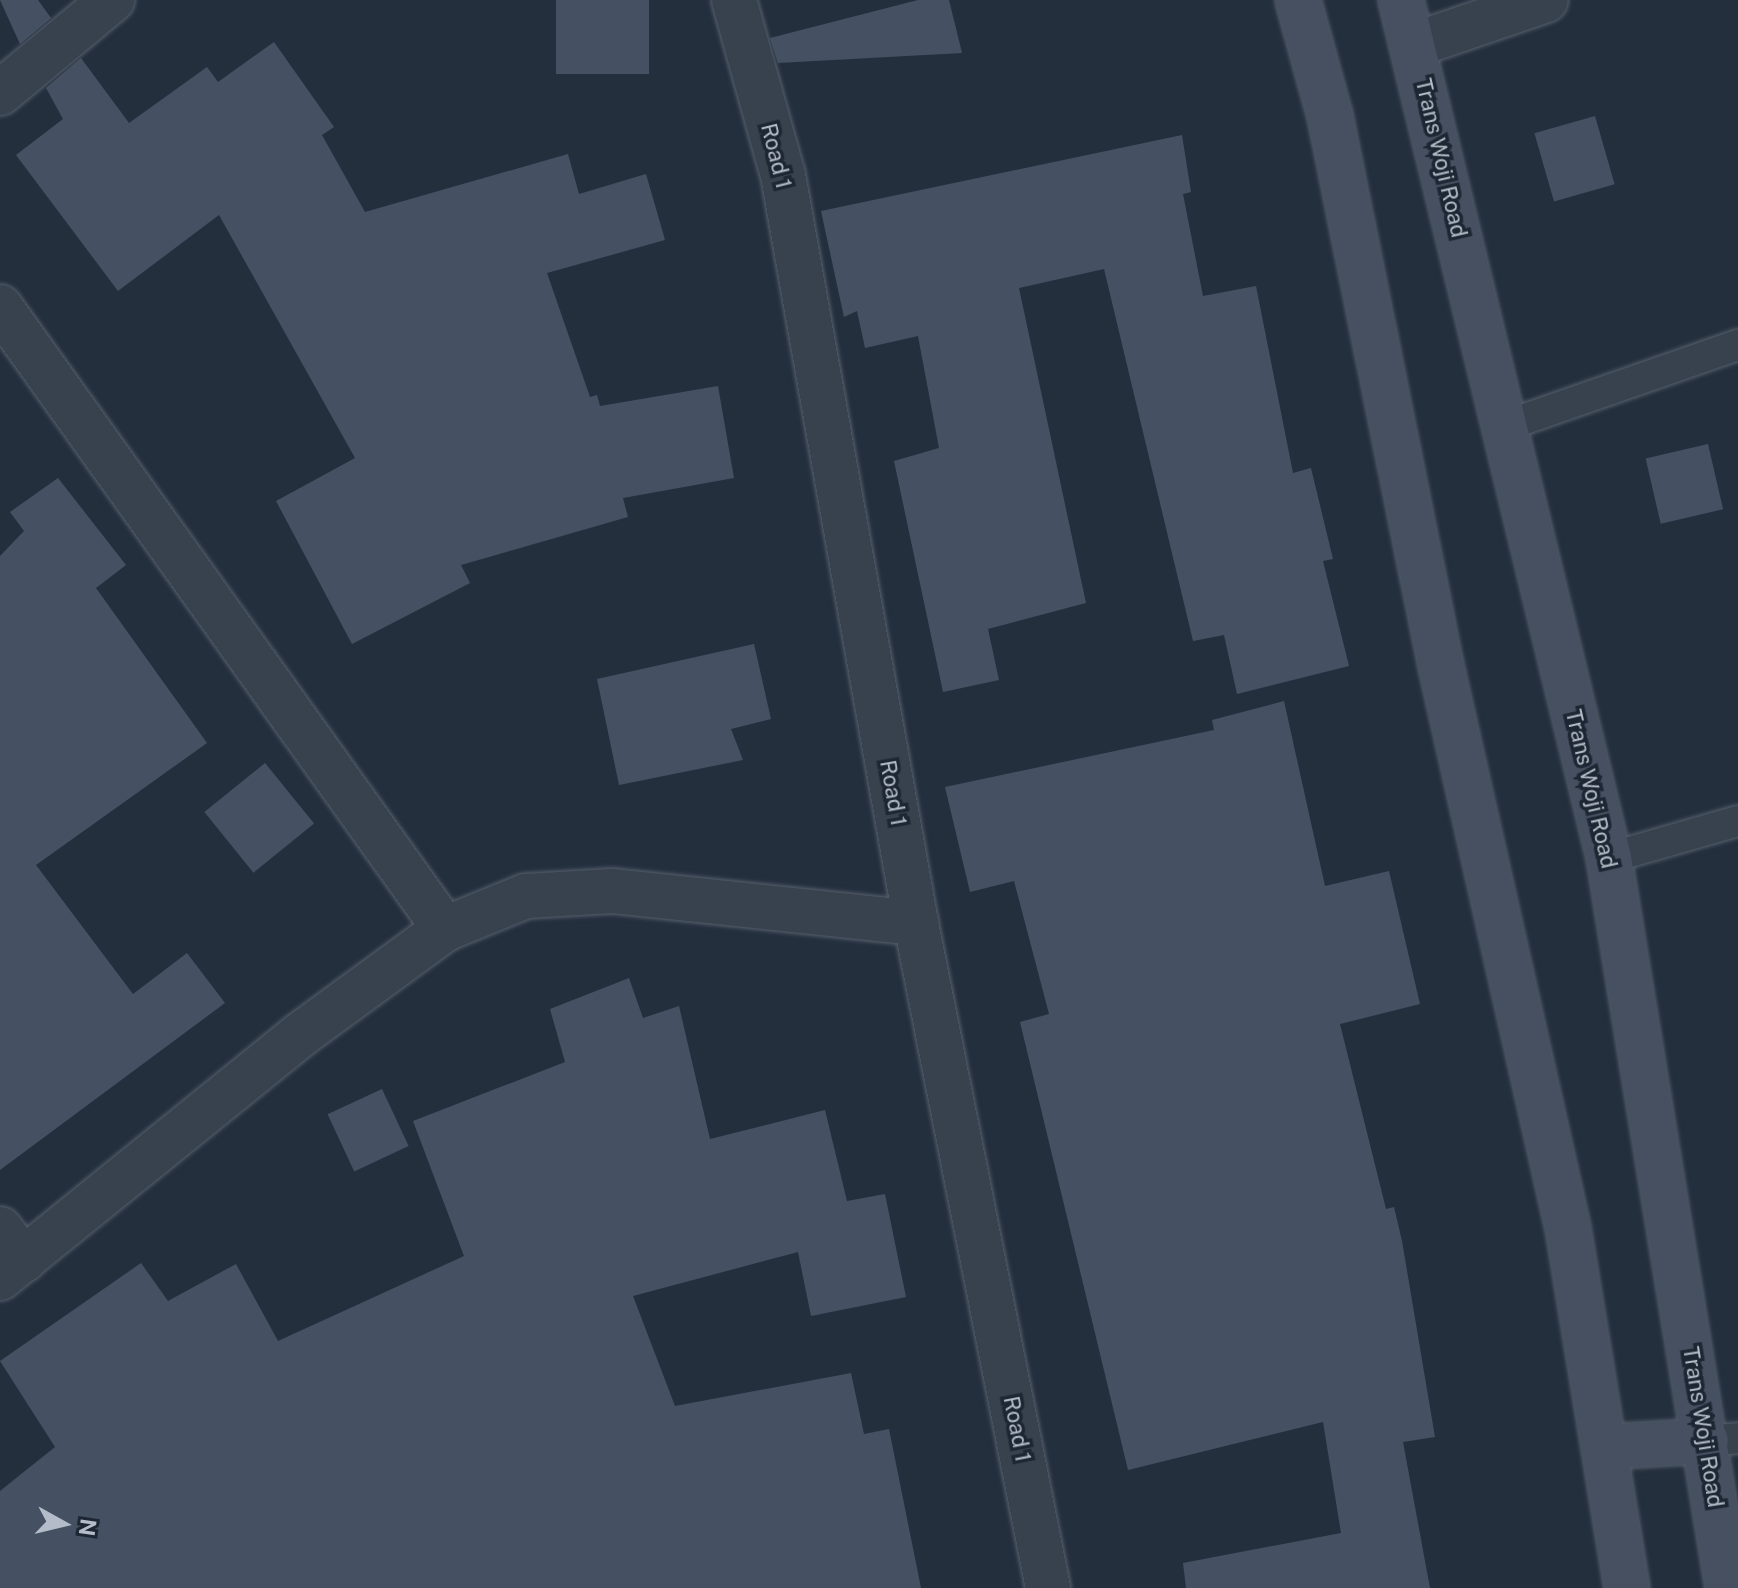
<!DOCTYPE html>
<style>
body{margin:0}
#map{position:relative;width:1738px;height:1588px;overflow:hidden;background:#242f3e;font-family:"Public Sans",sans-serif}
div>[style]{position:absolute}
.building>*{inset:0;background:#455162;transform-origin:0 0}
.roads{filter:drop-shadow(0 0 2px #565f6c) drop-shadow(0 0 2px #565f6c)}
.service>*{height:30px;margin:-15px;padding:0 15px;transform-origin:15px;border-radius:15px;background:#38414e}
.minor>*{height:44px;margin:-22px;padding:0 22px;transform-origin:22px;border-radius:22px;background:#38414e}
.secondary>*{height:44px;margin:-22px;padding:0 22px;transform-origin:22px;border-radius:22px;background:#465061}
span{translate:-50% -50%;white-space:nowrap;text-align:center;line-height:1.15;-webkit-text-stroke:7px #1d2633;paint-order:stroke}
.street-label{font-size:22px;color:#b4bcc9}
.north{position:absolute;left:24px;top:1484px;width:80px;height:80px;-webkit-text-stroke:6px #1d2633;paint-order:stroke;rotate:98deg;font-size:22px;font-weight:700;line-height:32px;text-align:center;color:#b4bcc9}
.north::after{content:'';display:block;margin:auto;width:28px;height:36px;background:#b4bcc9;clip-path:polygon(50% 0,100% 100%,50% 72%,0 100%)}
</style>
<div id="map">
<div class="building">
<div style="clip-path:polygon(0 0,38px 0,51px 18px,20px 44px)"></div>
<div style="left:556px;top:0;width:93px;height:74px"></div>
<div style="clip-path:polygon(918px 0,949px 0,962px 53px,778px 63px,770px 38px)"></div>
<div style="clip-path:polygon(274px 42px,334px 127px,322px 135px,365px 212px,568px 154px,579px 194px,646px 174px,665px 240px,547px 273px,590px 397px,597px 395px,600px 406px,718px 386px,734px 478px,623px 498px,628px 517px,461px 565px,470px 583px,352px 644px,276px 501px,355px 458px,219px 215px,118px 291px,16px 155px,63px 119px,46px 88px,81px 58px,129px 123px,207px 67px,218px 82px)"></div>
<div style="left:1595px;top:116px;width:71px;height:63px;rotate:74deg"></div>
<div style="clip-path:polygon(1182px 135px,1191px 192px,1183px 194px,1203px 296px,1256px 286px,1293px 473px,1311px 468px,1333px 559px,1323px 561px,1349px 666px,1237px 694px,1224px 635px,1193px 641px,1104px 269px,1019px 288px,1086px 603px,988px 629px,999px 680px,943px 692px,894px 461px,939px 448px,918px 336px,865px 348px,857px 311px,844px 317px,821px 211px)"></div>
<div style="left:1708px;top:444px;width:67px;height:64px;rotate:77deg"></div>
<div style="clip-path:polygon(58px 478px,126px 565px,96px 588px,207px 743px,36px 865px,133px 994px,187px 953px,225px 1003px,0 1170px,0 556px,24px 531px,10px 512px)"></div>
<div style="clip-path:polygon(754px 644px,771px 719px,731px 729px,743px 760px,619px 785px,597px 679px)"></div>
<div style="clip-path:polygon(1284px 701px,1325px 886px,1389px 871px,1420px 1004px,1340px 1024px,1386px 1209px,1394px 1207px,1402px 1241px,1435px 1437px,1403px 1442px,1430px 1588px,1186px 1588px,1183px 1563px,1341px 1533px,1323px 1422px,1128px 1470px,1020px 1022px,1049px 1014px,1014px 881px,970px 892px,945px 787px,1214px 730px,1212px 720px)"></div>
<div style="left:265px;top:763px;width:78px;height:78px;rotate:51deg"></div>
<div style="clip-path:polygon(629px 978px,643px 1018px,679px 1006px,710px 1139px,825px 1110px,847px 1201px,885px 1194px,906px 1297px,811px 1316px,798px 1252px,633px 1296px,675px 1406px,851px 1373px,864px 1434px,889px 1429px,921px 1588px,0 1588px,0 1491px,55px 1447px,0 1361px,141px 1263px,168px 1301px,236px 1264px,278px 1341px,464px 1256px,413px 1121px,565px 1062px,550px 1009px)"></div>
<div style="left:382px;top:1089px;width:63px;height:60px;rotate:65deg"></div>
</div>
<div class="roads">
<div class="service">
<div style="left:1505px;top:426px;width:247px;rotate:-19.2deg"></div>
<div style="left:1609px;top:858px;width:134px;rotate:-16deg"></div>
<div style="left:1706px;top:1441px;width:32px;rotate:-5deg"></div>
</div>
<div class="minor">
<div style="left:734px;top:0;width:182px;rotate:74.4deg"></div>
<div style="left:783px;top:175px;width:760px;rotate:79.92deg"></div>
<div style="left:916px;top:923px;width:678px;rotate:78.77deg"></div>
<div style="left:1414px;top:45px;width:139px;rotate:-18.8deg"></div>
<div style="left:0;top:93px;width:146px;rotate:-39.7deg"></div>
<div style="left:0;top:307px;width:765px;rotate:54.42deg"></div>
<div style="left:0;top:1229px;width:39px;rotate:52deg"></div>
<div style="left:0;top:1278px;width:386px;rotate:-39deg"></div>
<div style="left:300px;top:1035px;width:180px;rotate:-36.2deg"></div>
<div style="left:445px;top:929px;width:87px;rotate:-22.2deg"></div>
<div style="left:526px;top:896px;width:86px;rotate:-3.3deg"></div>
<div style="left:612px;top:891px;width:306px;rotate:6deg"></div>
</div>
<div class="secondary">
<div style="left:1298px;top:0;width:120px;rotate:74.6deg"></div>
<div style="left:1330px;top:116px;width:561px;rotate:78.59deg"></div>
<div style="left:1441px;top:666px;width:576px;rotate:77.27deg"></div>
<div style="left:1568px;top:1228px;width:365px;rotate:80.7deg"></div>
<div style="left:1401px;top:0;width:883px;rotate:76.37deg"></div>
<div style="left:1609px;top:858px;width:740px;rotate:80.74deg"></div>
<div style="left:1604px;top:1447px;width:102px;rotate:-3.4deg"></div>
</div>
</div>
<div class="street-label">
<span style="left:776px;top:156px;rotate:76deg">Road 1</span>
<span style="left:1441px;top:158px;rotate:77deg">Trans Woji Road</span>
<span style="left:1591px;top:789px;rotate:77deg">Trans Woji Road</span>
<span style="left:893px;top:793px;rotate:80deg">Road 1</span>
<span style="left:1703px;top:1427px;rotate:81deg">Trans Woji Road</span>
<span style="left:1017px;top:1429px;rotate:79deg">Road 1</span>
</div>
<div class="north">N</div>
</div>
